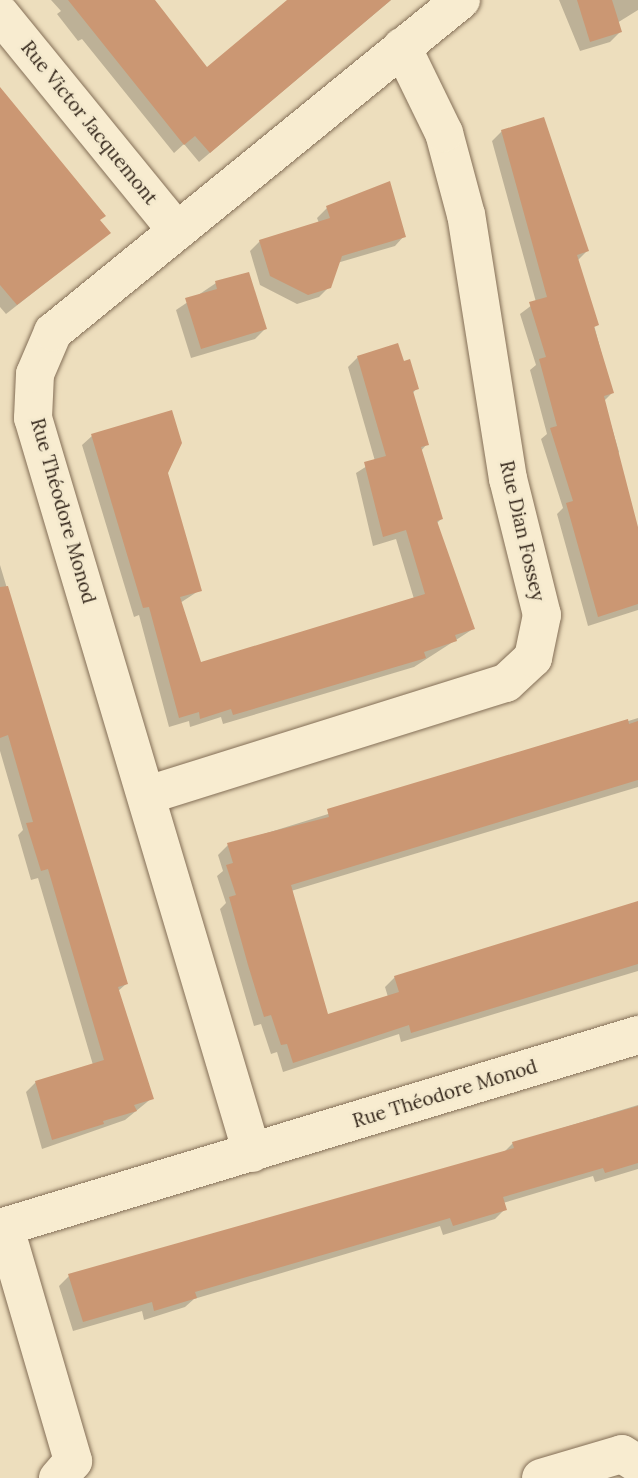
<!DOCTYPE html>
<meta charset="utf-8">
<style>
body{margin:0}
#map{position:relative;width:638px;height:1478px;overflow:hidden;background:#eddebd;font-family:Lora,serif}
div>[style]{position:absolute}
.shadow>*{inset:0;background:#0003}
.building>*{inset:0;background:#cb9773}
.roads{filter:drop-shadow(0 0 2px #846f57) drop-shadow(0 0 2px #846f57)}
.minor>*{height:38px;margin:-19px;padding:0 19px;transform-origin:19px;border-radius:19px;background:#f8ecd0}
span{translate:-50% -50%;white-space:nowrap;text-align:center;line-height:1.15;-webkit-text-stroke:5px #f4e9cd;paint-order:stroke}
.street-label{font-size:19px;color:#34271b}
</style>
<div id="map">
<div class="shadow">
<div style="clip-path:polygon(51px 0,129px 0,206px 70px,307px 0,391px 0,199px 162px,184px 144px,174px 153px,82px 39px,78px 41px,57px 14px,61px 11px)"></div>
<div style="clip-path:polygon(559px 0,638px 0,638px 10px,617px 23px,620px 32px,610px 42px,580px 51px)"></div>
<div style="clip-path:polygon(0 88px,109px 233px,6px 314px,0 307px)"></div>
<div style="clip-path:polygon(502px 131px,587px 251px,577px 261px,612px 393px,604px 401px,619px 452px,615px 457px,638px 533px,638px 610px,588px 626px,557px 514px,563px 508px,541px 439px,547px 434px,530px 370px,536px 365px,520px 314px,536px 302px,492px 141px)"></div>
<div style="clip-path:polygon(327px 208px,404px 236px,395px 246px,337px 263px,329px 287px,319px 297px,297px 304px,260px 285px,250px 251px,260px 241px,319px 223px,317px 218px)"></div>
<div style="clip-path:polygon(216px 283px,265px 329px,255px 339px,191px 358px,176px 310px)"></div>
<div style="clip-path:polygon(358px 357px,402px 363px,417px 388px,412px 394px,427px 444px,420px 452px,441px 519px,436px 524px,473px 629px,414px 667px,223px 724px,221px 717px,190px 727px,189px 721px,169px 727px,139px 615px,134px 617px,82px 445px,92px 436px,167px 473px,200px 590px,180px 603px,199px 664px,414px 599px,396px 539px,373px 546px,356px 473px,375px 461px,348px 367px)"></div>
<div style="clip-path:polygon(0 565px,126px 984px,117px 992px,152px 1098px,125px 1120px,42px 1149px,26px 1092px,36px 1082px,93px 1065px,38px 878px,31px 880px,18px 835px,23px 830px,0 751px)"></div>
<div style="clip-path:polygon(638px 718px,638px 787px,291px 891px,327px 1016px,388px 997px,385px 987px,395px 977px,638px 904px,638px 971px,401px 1042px,399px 1034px,283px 1072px,277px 1052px,271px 1054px,261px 1024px,254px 1026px,220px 909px,226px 903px,217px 876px,223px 871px,218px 855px,228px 845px)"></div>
<div style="clip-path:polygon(638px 1105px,638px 1169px,595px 1182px,593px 1176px,503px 1203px,505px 1209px,495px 1219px,443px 1235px,440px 1226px,194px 1299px,185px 1307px,144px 1320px,142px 1311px,73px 1331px,59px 1286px,69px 1276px,503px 1153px,513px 1143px)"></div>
</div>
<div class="building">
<div style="clip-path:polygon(68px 0,155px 0,207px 67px,287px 0,391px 0,210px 153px,195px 136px,184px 145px)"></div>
<div style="clip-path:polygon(577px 0,612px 0,622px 32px,590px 42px)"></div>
<div style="clip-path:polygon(0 87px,106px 216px,100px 220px,111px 233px,17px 305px,0 285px)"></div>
<div style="clip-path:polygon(544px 117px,589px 251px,577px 255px,599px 325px,594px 327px,614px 393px,604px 396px,638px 527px,638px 604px,598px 617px,566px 503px,573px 501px,550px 428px,557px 426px,539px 359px,546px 357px,529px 302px,547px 297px,501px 130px)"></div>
<div style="clip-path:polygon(390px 181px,406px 237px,342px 256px,331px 288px,308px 295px,270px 276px,259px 240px,330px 218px,326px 206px)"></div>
<div style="clip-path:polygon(249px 272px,267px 329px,201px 349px,185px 298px,217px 289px,215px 281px)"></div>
<div style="clip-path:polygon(398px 343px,404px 361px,410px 359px,419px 389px,413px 391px,429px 445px,421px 447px,443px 519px,437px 521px,475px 629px,455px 635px,457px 641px,424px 652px,426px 658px,233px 715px,231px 709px,200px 719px,199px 712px,179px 718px,149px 607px,143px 608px,91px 434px,172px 410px,182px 443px,168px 473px,202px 591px,180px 597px,201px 662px,425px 594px,406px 530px,383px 537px,364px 462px,386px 456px,357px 356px)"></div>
<div style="clip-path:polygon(8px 586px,128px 984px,118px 987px,154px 1099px,134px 1105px,137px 1111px,103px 1121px,104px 1124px,52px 1140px,35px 1081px,104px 1060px,48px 869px,41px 871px,26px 823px,33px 822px,8px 735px,0 738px,0 587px)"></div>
<div style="clip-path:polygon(628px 719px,629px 724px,638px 721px,638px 780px,291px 885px,328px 1014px,399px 992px,394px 976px,638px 901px,638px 964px,411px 1033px,409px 1025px,293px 1063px,287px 1044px,281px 1045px,271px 1015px,264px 1017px,248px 965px,229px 897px,236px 895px,226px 865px,233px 863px,227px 843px,329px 817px,327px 809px)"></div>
<div style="clip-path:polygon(638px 1106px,638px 1163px,605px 1173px,603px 1168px,503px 1197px,507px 1210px,453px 1226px,450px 1218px,195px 1292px,197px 1298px,154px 1311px,152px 1302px,83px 1322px,68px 1274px,514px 1148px,512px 1142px)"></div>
</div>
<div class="roads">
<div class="minor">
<div style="left:0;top:14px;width:280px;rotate:50.8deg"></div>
<div style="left:148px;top:795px;width:375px;rotate:-17.4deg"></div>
<div style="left:506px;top:683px;width:37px;rotate:-43deg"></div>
<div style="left:533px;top:658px;width:44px;rotate:-78.2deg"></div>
<div style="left:542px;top:615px;width:140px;rotate:-104deg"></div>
<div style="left:508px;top:479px;width:267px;rotate:-99deg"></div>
<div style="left:466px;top:215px;width:85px;rotate:-105deg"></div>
<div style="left:444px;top:133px;width:96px;rotate:-116deg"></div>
<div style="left:252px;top:1153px;width:767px;rotate:-106.59deg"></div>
<div style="left:33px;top:418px;width:44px;rotate:-87.4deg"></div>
<div style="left:35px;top:374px;width:46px;rotate:-66.8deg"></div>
<div style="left:53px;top:332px;width:526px;rotate:-39.14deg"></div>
<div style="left:0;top:1228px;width:667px;rotate:-16.83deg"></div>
<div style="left:5px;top:1228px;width:243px;rotate:73.7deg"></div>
<div style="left:73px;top:1461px;width:23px;rotate:131deg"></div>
<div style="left:541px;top:1478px;width:84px;rotate:-16.5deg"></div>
<div style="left:622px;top:1454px;width:19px;rotate:32deg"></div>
</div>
</div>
<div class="street-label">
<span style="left:89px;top:123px;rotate:51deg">Rue Victor Jacquemont</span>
<span style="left:63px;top:511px;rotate:74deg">Rue Théodore Monod</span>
<span style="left:522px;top:531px;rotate:77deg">Rue Dian Fossey</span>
<span style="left:445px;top:1094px;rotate:-17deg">Rue Théodore Monod</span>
</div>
</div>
